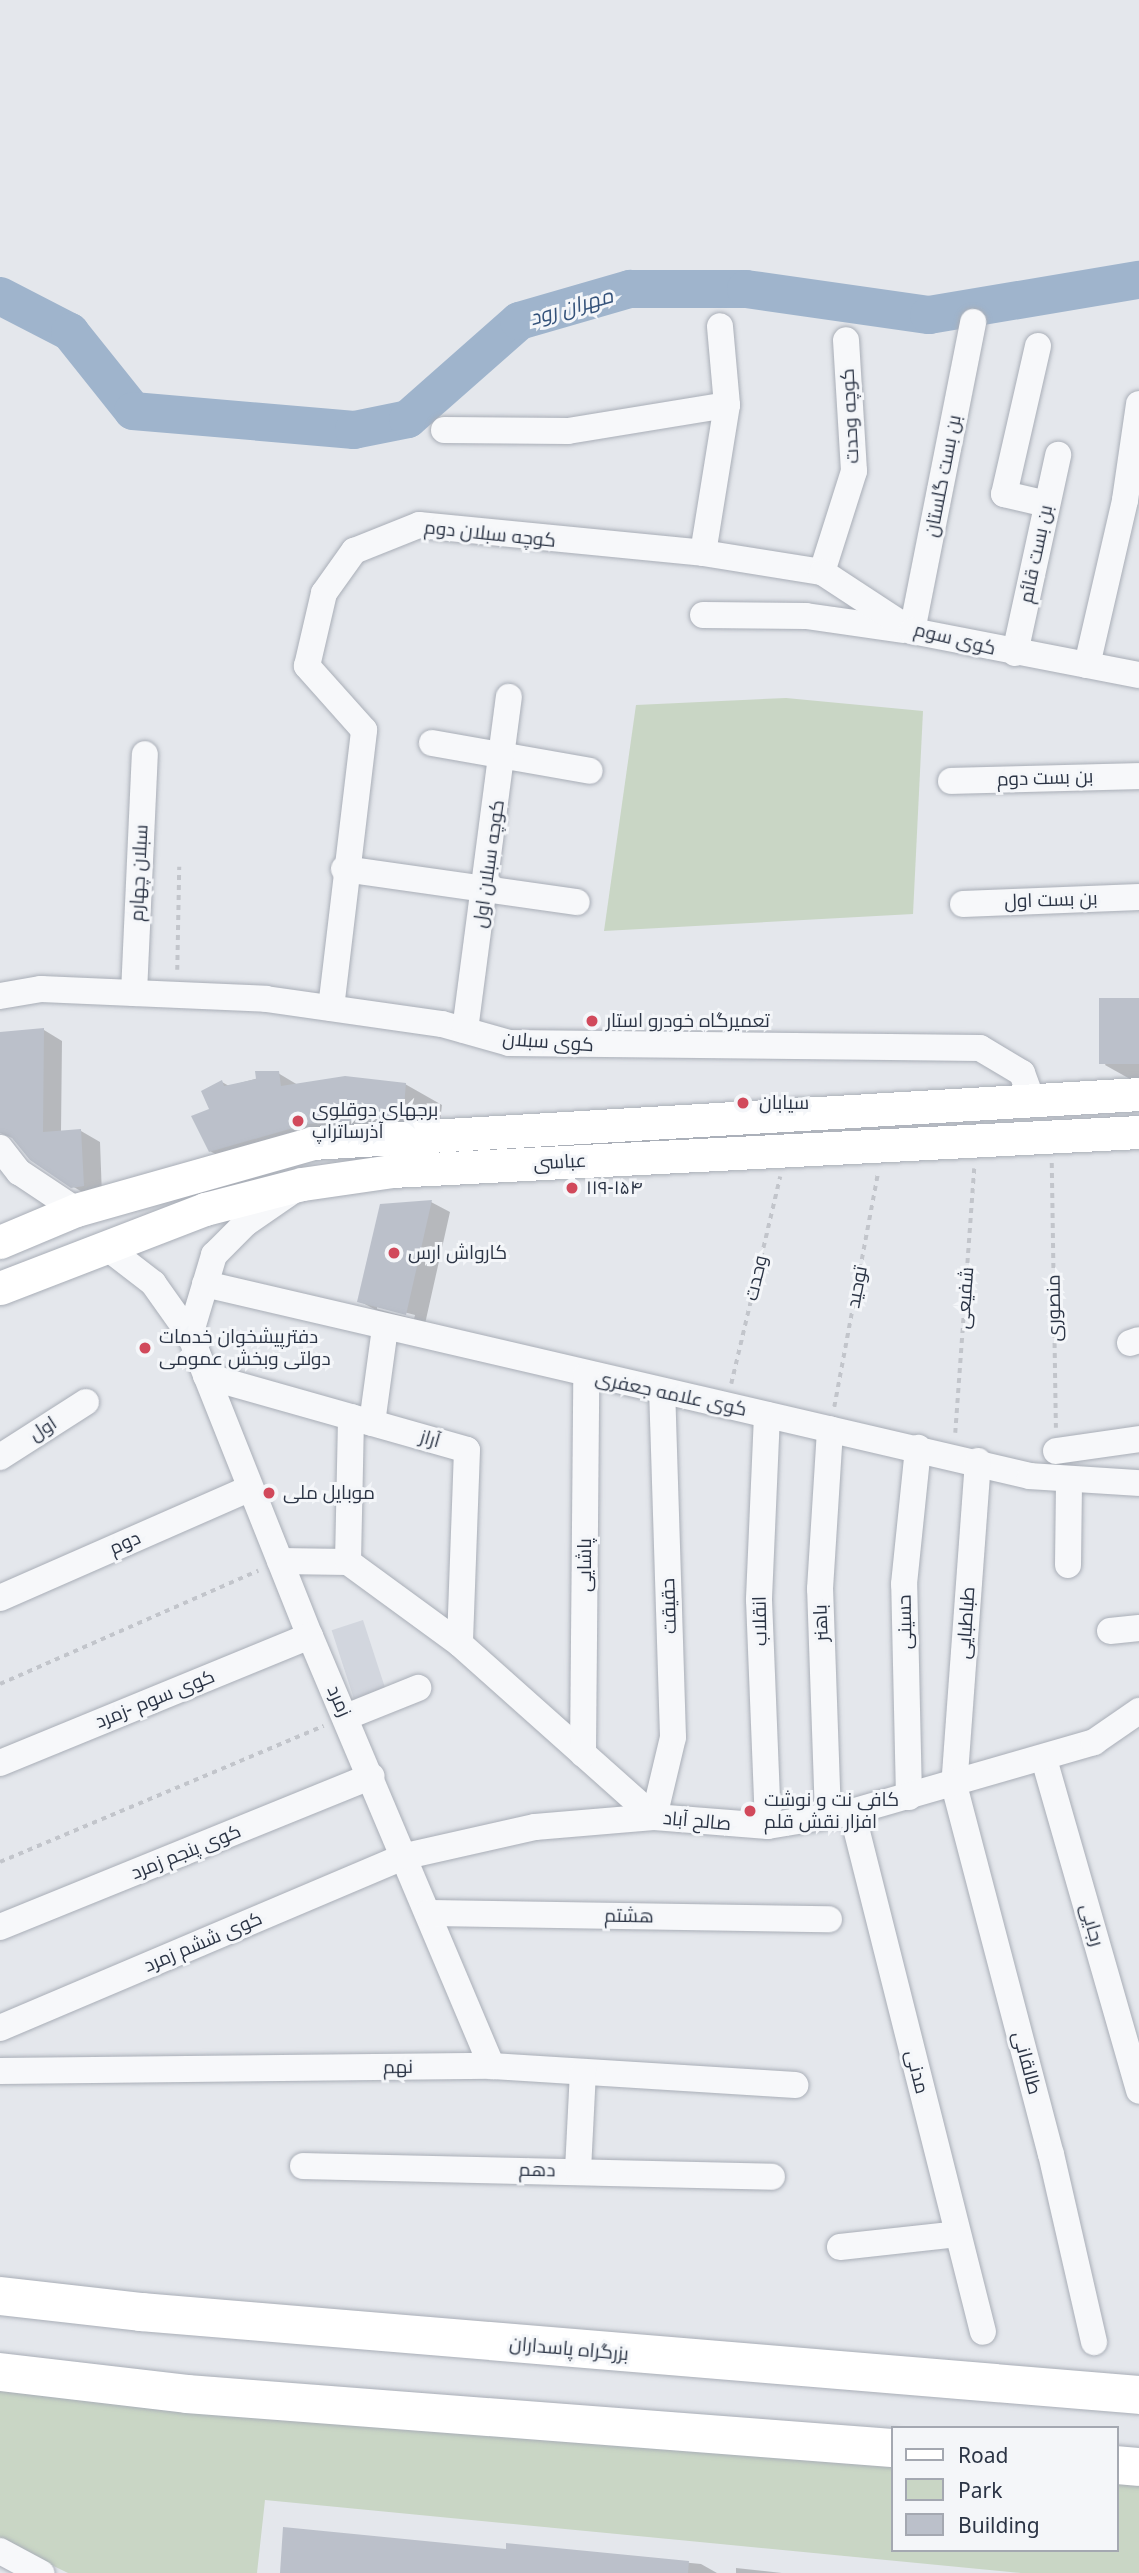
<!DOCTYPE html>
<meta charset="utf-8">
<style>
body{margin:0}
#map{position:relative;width:1139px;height:2573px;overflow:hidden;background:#e4e7ec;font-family:"Noto Sans",Cairo,sans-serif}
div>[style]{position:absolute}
.built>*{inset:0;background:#d2d6de;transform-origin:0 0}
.green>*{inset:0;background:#c9d6c5}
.shadow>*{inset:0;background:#0003}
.river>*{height:38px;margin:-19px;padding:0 19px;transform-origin:19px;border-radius:19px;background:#9fb4cc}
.building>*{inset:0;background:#bbc0ca;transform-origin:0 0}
.path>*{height:3.5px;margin-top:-1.75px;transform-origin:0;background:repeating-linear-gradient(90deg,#c2c5cb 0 5px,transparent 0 10px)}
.roads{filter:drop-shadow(0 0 2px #a9aeb7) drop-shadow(0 0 2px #a9aeb7)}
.minor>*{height:26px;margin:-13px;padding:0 13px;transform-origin:13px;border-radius:13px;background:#f7f8fa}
.major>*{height:33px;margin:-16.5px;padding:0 16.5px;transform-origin:16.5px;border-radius:16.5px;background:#fff}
.highway>*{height:38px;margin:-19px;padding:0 19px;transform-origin:19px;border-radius:19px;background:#fff}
.dots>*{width:19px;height:19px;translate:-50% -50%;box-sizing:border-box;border:4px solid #f4f6f9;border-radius:50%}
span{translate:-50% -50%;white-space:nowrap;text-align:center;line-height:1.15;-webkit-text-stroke:6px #f4f6f9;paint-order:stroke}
.street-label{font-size:19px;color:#2b3445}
.poi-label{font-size:19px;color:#2b3445}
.left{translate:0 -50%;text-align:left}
.water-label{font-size:21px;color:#34527a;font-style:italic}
.legend{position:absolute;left:891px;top:2426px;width:228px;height:126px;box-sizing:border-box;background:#f4f6f9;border:2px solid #a4a8b1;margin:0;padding:9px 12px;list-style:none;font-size:21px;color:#2b3445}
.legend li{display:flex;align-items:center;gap:14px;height:35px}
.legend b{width:35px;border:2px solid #a4a8b1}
</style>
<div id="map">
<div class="built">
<div style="left:363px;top:1620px;width:76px;height:33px;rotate:72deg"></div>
</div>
<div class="green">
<div style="clip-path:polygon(786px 698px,923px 711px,913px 914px,604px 931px,636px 705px)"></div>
<div style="clip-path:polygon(0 2381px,892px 2461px,892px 2550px,1116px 2550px,1116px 2482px,1139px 2484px,1139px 2573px,1021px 2573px,265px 2500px,257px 2573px,68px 2573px,0 2540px)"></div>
</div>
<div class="shadow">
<div style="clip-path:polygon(1139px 999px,1139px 1079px,1130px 1079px,1105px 1065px)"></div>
<div style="clip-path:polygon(44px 1030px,62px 1041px,61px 1132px,81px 1131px,100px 1142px,102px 1196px,91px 1197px,72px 1186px,0 1127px,0 1036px)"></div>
<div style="clip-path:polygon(278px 1073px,298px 1085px,405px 1084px,442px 1105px,438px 1138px,344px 1144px,247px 1172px,210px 1151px,211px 1110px,222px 1082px,229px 1086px)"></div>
<div style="clip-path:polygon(evenodd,431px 1202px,450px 1212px,425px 1324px,378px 1311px,359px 1301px,431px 1202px,377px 1305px,415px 1315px,414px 1319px,377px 1309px,377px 1305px)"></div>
<div style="clip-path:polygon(508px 2545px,701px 2564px,717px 2573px,281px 2573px,508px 2551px)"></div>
<div style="clip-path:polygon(736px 2568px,782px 2573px,736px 2573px)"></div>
</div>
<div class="river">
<div style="left:0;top:296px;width:79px;rotate:27.2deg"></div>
<div style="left:70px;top:332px;width:101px;rotate:51.4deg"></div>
<div style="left:133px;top:411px;width:222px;rotate:4.9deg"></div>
<div style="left:354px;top:430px;width:55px;rotate:-11.5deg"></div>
<div style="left:408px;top:419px;width:148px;rotate:-41.4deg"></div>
<div style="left:519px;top:321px;width:116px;rotate:-16.1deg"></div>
<div style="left:630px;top:289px;width:116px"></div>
<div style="left:746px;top:289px;width:185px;rotate:8.1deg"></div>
<div style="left:929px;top:315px;width:213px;rotate:-9.5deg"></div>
</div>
<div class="building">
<div style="left:1139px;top:998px;width:66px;height:40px;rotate:90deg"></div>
<div style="clip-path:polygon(44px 1028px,43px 1132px,81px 1129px,84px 1186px,71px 1188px,30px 1160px,12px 1138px,0 1133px,0 1032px)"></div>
<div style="clip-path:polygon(255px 1071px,279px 1071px,281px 1086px,345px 1076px,406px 1083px,403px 1118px,307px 1124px,209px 1152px,191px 1116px,209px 1109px,201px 1091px,222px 1080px,224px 1086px,256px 1079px)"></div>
<div style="clip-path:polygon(432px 1200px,406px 1315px,357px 1302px,380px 1204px)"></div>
<div style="clip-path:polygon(283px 2527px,506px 2549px,506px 2543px,689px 2561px,688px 2573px,280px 2573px)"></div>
</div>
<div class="path">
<div style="left:177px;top:970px;width:103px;rotate:-88.9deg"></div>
<div style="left:1052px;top:1163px;width:265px;rotate:89.1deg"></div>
<div style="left:731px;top:1384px;width:213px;rotate:-76.7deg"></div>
<div style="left:834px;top:1407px;width:238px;rotate:-79.4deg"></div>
<div style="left:955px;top:1433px;width:265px;rotate:-85.9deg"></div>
<div style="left:0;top:1684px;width:282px;rotate:-23.7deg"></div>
<div style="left:0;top:1862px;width:351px;rotate:-22.8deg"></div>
</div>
<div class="roads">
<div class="minor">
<div style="left:1038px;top:346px;width:152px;rotate:102.9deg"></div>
<div style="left:1004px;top:494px;width:44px;rotate:13.1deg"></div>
<div style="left:444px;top:430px;width:124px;rotate:0.5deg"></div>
<div style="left:568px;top:431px;width:161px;rotate:-9.3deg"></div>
<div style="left:703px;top:553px;width:150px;rotate:-80.8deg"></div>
<div style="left:727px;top:405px;width:79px;rotate:-95.1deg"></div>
<div style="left:822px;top:572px;width:106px;rotate:-72.4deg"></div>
<div style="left:854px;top:471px;width:131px;rotate:-93.5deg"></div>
<div style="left:703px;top:615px;width:103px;rotate:0.6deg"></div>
<div style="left:806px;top:616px;width:98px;rotate:8.2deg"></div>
<div style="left:912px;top:631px;width:315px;rotate:-78.8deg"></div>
<div style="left:1015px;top:653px;width:203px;rotate:-77.7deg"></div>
<div style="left:1087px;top:665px;width:169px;rotate:-77deg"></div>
<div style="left:1125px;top:500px;width:97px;rotate:-81.7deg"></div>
<div style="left:432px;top:743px;width:160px;rotate:10deg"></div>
<div style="left:951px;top:781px;width:188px;rotate:-1.5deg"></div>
<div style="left:344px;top:869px;width:235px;rotate:8.1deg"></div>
<div style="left:963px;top:904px;width:176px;rotate:-2.3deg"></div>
<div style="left:134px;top:993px;width:239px;rotate:-87.4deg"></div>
<div style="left:0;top:996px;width:42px;rotate:-9.7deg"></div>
<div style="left:41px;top:989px;width:225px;rotate:2.5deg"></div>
<div style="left:266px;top:999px;width:178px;rotate:8.1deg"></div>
<div style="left:442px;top:1024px;width:70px;rotate:15.8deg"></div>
<div style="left:509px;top:1043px;width:471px;rotate:0.6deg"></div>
<div style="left:980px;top:1048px;width:49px;rotate:30.8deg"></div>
<div style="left:1022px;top:1073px;width:29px;rotate:70deg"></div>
<div style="left:331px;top:1008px;width:280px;rotate:-83.2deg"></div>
<div style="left:364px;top:730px;width:86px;rotate:-131.7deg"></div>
<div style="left:307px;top:666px;width:75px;rotate:-76.9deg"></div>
<div style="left:324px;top:593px;width:52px;rotate:-54.5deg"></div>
<div style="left:354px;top:551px;width:70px;rotate:-21.8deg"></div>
<div style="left:419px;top:525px;width:285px;rotate:5.6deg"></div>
<div style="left:703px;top:553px;width:121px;rotate:9.1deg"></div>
<div style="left:822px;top:572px;width:108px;rotate:33.2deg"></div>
<div style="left:912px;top:631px;width:231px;rotate:11deg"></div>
<div style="left:465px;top:1030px;width:336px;rotate:-82.5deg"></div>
<div style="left:0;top:1148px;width:31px;rotate:52deg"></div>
<div style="left:19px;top:1172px;width:69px;rotate:33.7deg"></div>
<div style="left:105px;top:1246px;width:61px;rotate:37.6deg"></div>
<div style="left:153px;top:1283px;width:64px;rotate:54.6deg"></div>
<div style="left:190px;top:1335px;width:324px;rotate:68.3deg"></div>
<div style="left:310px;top:1636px;width:467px;rotate:67.1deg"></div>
<div style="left:205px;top:1284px;width:847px;rotate:13.1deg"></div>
<div style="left:1030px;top:1476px;width:109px;rotate:3.7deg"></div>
<div style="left:190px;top:1335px;width:84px;rotate:-73.3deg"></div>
<div style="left:214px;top:1255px;width:45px;rotate:-45deg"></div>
<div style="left:246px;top:1223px;width:55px;rotate:-34.6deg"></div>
<div style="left:1130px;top:1343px;width:9px;rotate:-18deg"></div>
<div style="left:206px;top:1376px;width:271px;rotate:15.8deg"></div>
<div style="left:467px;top:1450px;width:194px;rotate:92.1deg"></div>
<div style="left:767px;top:1415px;width:185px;rotate:92.5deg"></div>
<div style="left:759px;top:1600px;width:226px;rotate:87.7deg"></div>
<div style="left:372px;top:1423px;width:96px;rotate:-82.2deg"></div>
<div style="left:1056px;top:1451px;width:84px;rotate:-8.2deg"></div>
<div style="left:0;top:1457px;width:102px;rotate:-32.6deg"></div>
<div style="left:978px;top:1461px;width:325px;rotate:94.2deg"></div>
<div style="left:954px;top:1785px;width:382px;rotate:75.3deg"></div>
<div style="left:1051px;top:2154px;width:193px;rotate:77.1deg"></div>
<div style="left:280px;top:1561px;width:68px;rotate:0.8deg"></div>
<div style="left:348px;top:1562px;width:139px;rotate:36.2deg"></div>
<div style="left:460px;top:1644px;width:260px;rotate:41.7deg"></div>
<div style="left:654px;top:1817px;width:82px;rotate:-76.6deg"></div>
<div style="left:673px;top:1737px;width:345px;rotate:-91.8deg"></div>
<div style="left:348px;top:1562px;width:145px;rotate:-88.8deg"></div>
<div style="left:1068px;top:1565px;width:85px;rotate:-89.3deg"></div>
<div style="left:0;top:1598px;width:273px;rotate:-23.7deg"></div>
<div style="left:1110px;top:1631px;width:29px;rotate:-6deg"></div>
<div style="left:346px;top:1717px;width:78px;rotate:-21.9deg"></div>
<div style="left:583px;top:1754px;width:379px;rotate:-89.5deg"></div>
<div style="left:1044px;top:1759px;width:345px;rotate:74deg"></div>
<div style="left:0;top:1763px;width:335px;rotate:-22.3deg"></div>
<div style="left:909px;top:1797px;width:213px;rotate:-91.3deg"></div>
<div style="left:904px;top:1584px;width:137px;rotate:-84.1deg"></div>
<div style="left:852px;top:1812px;width:536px;rotate:75.86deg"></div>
<div style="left:828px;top:1816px;width:227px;rotate:-92deg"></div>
<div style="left:820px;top:1589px;width:160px;rotate:-86.4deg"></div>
<div style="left:428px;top:1913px;width:401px;rotate:0.9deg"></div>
<div style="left:0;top:1927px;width:401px;rotate:-22.1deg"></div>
<div style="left:0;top:2028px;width:441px;rotate:-23deg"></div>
<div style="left:406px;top:1856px;width:132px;rotate:-12.7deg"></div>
<div style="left:535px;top:1827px;width:119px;rotate:-4.8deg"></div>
<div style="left:654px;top:1817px;width:114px;rotate:4.5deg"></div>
<div style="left:768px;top:1826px;width:85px;rotate:-9.5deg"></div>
<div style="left:852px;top:1812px;width:252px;rotate:-16.1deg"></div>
<div style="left:1094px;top:1742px;width:55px;rotate:-34.6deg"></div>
<div style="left:0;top:2071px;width:492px;rotate:-0.6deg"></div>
<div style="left:492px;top:2066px;width:304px;rotate:3.6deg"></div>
<div style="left:303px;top:2166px;width:469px;rotate:1.3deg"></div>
<div style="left:578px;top:2170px;width:98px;rotate:-87.1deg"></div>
<div style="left:840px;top:2247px;width:118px;rotate:-6.3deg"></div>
<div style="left:0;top:2551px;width:47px;rotate:28.2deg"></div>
</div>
<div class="major">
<div style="left:0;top:1242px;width:82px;rotate:-22.8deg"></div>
<div style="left:76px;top:1210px;width:245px;rotate:-15.8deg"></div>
<div style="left:312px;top:1143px;width:828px;rotate:-3.39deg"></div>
<div style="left:0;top:1288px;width:220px;rotate:-21.1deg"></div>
<div style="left:205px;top:1209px;width:100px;rotate:-14.5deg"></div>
<div style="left:302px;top:1184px;width:91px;rotate:-8.2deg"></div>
<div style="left:392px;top:1171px;width:748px;rotate:-2.99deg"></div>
</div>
<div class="highway">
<div style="left:0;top:2296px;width:142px;rotate:6.5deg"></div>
<div style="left:141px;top:2312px;width:1001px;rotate:4.75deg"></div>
<div style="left:0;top:2372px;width:188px;rotate:6.7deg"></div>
<div style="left:187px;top:2394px;width:707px;rotate:4.38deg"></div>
<div style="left:1116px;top:2465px;width:23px;rotate:5deg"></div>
</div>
</div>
<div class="dots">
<div style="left:592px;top:1021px;background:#d1495b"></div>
<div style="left:743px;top:1103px;background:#d1495b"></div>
<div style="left:298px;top:1121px;background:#d1495b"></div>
<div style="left:572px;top:1188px;background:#d1495b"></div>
<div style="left:394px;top:1253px;background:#d1495b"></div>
<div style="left:145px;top:1348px;background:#d1495b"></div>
<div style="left:269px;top:1493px;background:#d1495b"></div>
<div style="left:750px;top:1811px;background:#d1495b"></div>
</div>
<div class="street-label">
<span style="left:850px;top:416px;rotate:-93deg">کوچه وحدت</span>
<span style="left:943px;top:476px;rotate:-79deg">بن بست گلستان</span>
<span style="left:490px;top:534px;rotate:6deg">کوچه سبلان دوم</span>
<span style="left:1036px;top:554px;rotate:-78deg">بن بست قائم</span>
<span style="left:955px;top:639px;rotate:14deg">کوی سوم</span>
<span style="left:1045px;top:778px;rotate:-2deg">بن بست دوم</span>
<span style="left:489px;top:864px;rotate:-82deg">کوچه سبلان اول</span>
<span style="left:139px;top:873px;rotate:-87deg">سبلان چهارم</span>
<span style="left:1051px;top:900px;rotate:-2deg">بن بست اول</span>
<span style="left:548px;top:1042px;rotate:4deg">کوی سبلان</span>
<span style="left:560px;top:1162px;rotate:-3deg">عباسى</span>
<span style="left:756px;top:1278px;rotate:-77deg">وحدت</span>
<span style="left:857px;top:1287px;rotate:-79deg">توحید</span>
<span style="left:965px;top:1298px;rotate:-86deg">شفیعی</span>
<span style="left:1054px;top:1308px;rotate:-91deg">منصوری</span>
<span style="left:671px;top:1394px;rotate:12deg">کوی علامه جعفری</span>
<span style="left:43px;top:1429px;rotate:-33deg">اول</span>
<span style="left:430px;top:1439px;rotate:16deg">آراز</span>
<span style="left:125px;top:1543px;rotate:-24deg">دوم</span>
<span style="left:585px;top:1565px;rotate:-90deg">پاشایی</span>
<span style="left:669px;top:1606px;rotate:-92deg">حقیقت</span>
<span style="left:760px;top:1621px;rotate:-91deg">انقلاب</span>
<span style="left:905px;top:1622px;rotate:-91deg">حسینی</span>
<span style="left:821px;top:1623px;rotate:-92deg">باهنر</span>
<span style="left:966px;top:1623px;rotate:-86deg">طباطبایی</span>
<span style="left:155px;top:1699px;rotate:-22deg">کوی سوم -زمرد</span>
<span style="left:339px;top:1701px;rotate:66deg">زمرد</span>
<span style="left:697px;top:1821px;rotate:5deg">صالح آباد</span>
<span style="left:186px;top:1852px;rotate:-22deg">کوی پنجم زمرد</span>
<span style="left:629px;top:1916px;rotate:1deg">هشتم</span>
<span style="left:1092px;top:1925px;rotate:74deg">رجایی</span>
<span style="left:203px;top:1942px;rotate:-23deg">کوی ششم زمرد</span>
<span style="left:1027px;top:2063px;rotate:75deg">طالقانی</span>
<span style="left:398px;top:2067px;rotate:-1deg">نهم</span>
<span style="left:917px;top:2072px;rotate:76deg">مدنی</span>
<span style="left:537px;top:2170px;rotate:1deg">دهم</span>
<span style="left:569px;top:2349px;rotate:5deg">بزرگراه پاسداران</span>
</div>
<div class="poi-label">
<span class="left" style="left:606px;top:1021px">تعمیرگاه خودرو استار</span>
<span class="left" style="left:759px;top:1103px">سیابان</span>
<span class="left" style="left:312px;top:1121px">برجهای دوقلوی<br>آذرساتراپ</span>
<span class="left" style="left:586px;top:1188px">۱۱۹-۱۵۴</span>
<span class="left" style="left:408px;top:1253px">کارواش ارس</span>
<span class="left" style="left:159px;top:1348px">دفترپیشخوان خدمات<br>دولتی وبخش عمومی</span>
<span class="left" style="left:283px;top:1493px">موبایل ملی</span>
<span class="left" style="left:764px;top:1811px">کافی نت و نوشت<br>افزار نقش قلم</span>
</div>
<div class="water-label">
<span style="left:571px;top:306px;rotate:-16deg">مهران رود</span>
</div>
<ul class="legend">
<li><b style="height:9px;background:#fff"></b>Road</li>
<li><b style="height:19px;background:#c9d6c5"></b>Park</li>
<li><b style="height:19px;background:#bbc0ca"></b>Building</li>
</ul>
</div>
